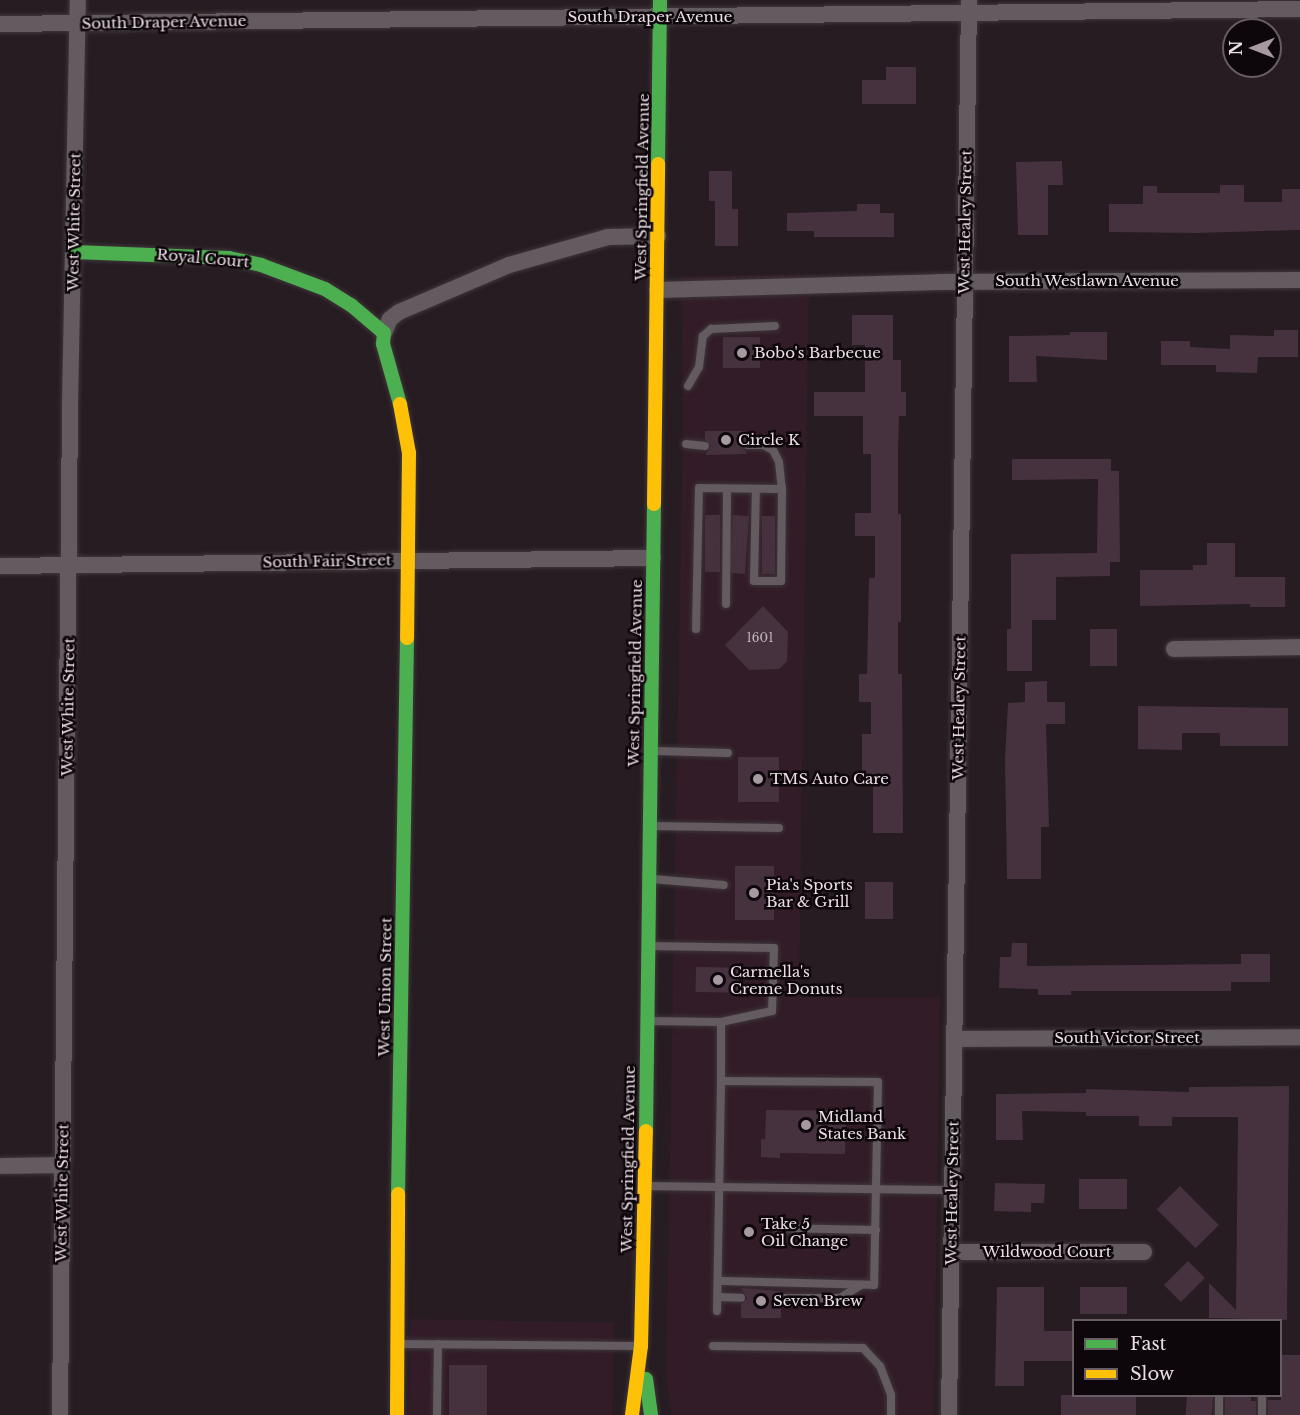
<!DOCTYPE html>
<style>
body{margin:0}
#map{position:relative;width:1300px;height:1415px;overflow:hidden;background:#261c21;font-family:"Libre Baskerville",serif}
div>[style]{position:absolute}
.built>*{inset:0;background:#321c28;transform-origin:0 0}
.building>*{inset:0;background:#46323e;transform-origin:0 0}
.roads{filter:drop-shadow(0 0 2px #3e363a) drop-shadow(0 0 2px #3e363a)}
.lane>*{height:8px;margin:-4px;padding:0 4px;transform-origin:4px;border-radius:4px;background:#635b5f}
.street>*{height:16px;margin:-8px;padding:0 8px;transform-origin:8px;border-radius:8px;background:#635b5f}
.fast>*{height:14px;margin:-7px;padding:0 7px;transform-origin:7px;border-radius:7px;background:#4caf50}
.slow>*{height:14px;margin:-7px;padding:0 7px;transform-origin:7px;border-radius:7px;background:#ffc107}
.dots>*{width:16px;height:16px;translate:-50% -50%;box-sizing:border-box;border:3px solid #0d060a;border-radius:50%}
span{translate:-50% -50%;white-space:nowrap;text-align:center;line-height:1.15;-webkit-text-stroke:5px #0d060a;paint-order:stroke}
.number-label{font-size:12px;color:#c2b3bb}
.number-label span{-webkit-text-stroke-width:0}
.street-label{font-size:15px;color:#ebdee5}
.poi-label{font-size:15px;color:#ebdee5}
.left{translate:0 -50%;text-align:left}
.legend{position:absolute;left:1072px;top:1319px;width:210px;height:78px;box-sizing:border-box;background:#0d060a;border:2px solid #665c62;margin:0;padding:8px 10px;list-style:none;font-size:18px;color:#ebdee5}
.legend li{display:flex;align-items:center;gap:12px;height:30px}
.legend b{width:30px;border:2px solid #665c62}
.north{position:absolute;left:1222px;top:18px;width:60px;height:60px;box-sizing:border-box;background:#0d060a;border:2px solid #665c62;border-radius:50%;rotate:270deg;font-size:16px;font-weight:700;line-height:24px;text-align:center;color:#ebdee5}
.north::after{content:'';display:block;margin:auto;width:21px;height:27px;background:#a69aa0;clip-path:polygon(50% 0,100% 100%,50% 72%,0 100%)}
</style>
<div id="map">
<div class="built">
<div style="clip-path:polygon(809px 275px,799px 997px,940px 997px,934px 1415px,671px 1415px,666px 1377px,683px 417px,681px 276px)"></div>
<div style="left:410px;top:1319px;width:204px;height:96px;rotate:1deg"></div>
</div>
<div class="building">
<div style="clip-path:polygon(886px 67px,916px 67px,916px 104px,862px 104px,862px 80px,886px 80px)"></div>
<div style="clip-path:polygon(1062px 161px,1063px 185px,1048px 185px,1048px 235px,1018px 235px,1016px 162px)"></div>
<div style="clip-path:polygon(709px 171px,732px 171px,732px 209px,738px 209px,738px 246px,715px 246px,715px 201px,709px 201px)"></div>
<div style="clip-path:polygon(1220px 185px,1244px 185px,1244px 202px,1282px 202px,1282px 189px,1300px 189px,1300px 230px,1197px 233px,1109px 232px,1109px 204px,1143px 204px,1143px 186px,1157px 186px,1157px 193px,1220px 193px)"></div>
<div style="clip-path:polygon(857px 204px,880px 204px,880px 213px,894px 213px,894px 237px,814px 237px,814px 231px,787px 231px,787px 213px,857px 211px)"></div>
<div style="clip-path:polygon(852px 315px,893px 315px,893px 360px,901px 360px,901px 392px,906px 392px,906px 416px,899px 416px,898px 454px,898px 514px,901px 514px,901px 622px,898px 622px,898px 674px,902px 674px,903px 833px,873px 833px,873px 780px,862px 780px,862px 734px,871px 734px,871px 702px,859px 702px,859px 674px,867px 674px,869px 578px,875px 578px,875px 536px,855px 536px,855px 513px,871px 513px,871px 454px,863px 454px,863px 416px,814px 416px,814px 392px,865px 392px,865px 345px,852px 345px)"></div>
<div style="clip-path:polygon(1274px 330px,1298px 330px,1298px 357px,1258px 357px,1257px 373px,1216px 372px,1216px 365px,1161px 365px,1161px 341px,1190px 341px,1190px 347px,1230px 349px,1230px 335px,1274px 336px)"></div>
<div style="clip-path:polygon(1070px 332px,1107px 332px,1107px 360px,1036px 356px,1037px 382px,1009px 382px,1009px 336px,1070px 335px)"></div>
<div style="left:760px;top:337px;width:31px;height:37px;rotate:90deg"></div>
<div style="clip-path:polygon(705px 431px,747px 431px,747px 439px,741px 444px,747px 454px,705px 455px,711px 446px,705px 440px)"></div>
<div style="clip-path:polygon(1012px 459px,1111px 459px,1111px 471px,1119px 471px,1120px 562px,1110px 562px,1110px 576px,1056px 577px,1056px 620px,1032px 620px,1032px 671px,1007px 671px,1007px 629px,1011px 629px,1011px 554px,1097px 553px,1098px 479px,1012px 480px)"></div>
<div style="left:705px;top:515px;width:15px;height:57px"></div>
<div style="left:733px;top:515px;width:16px;height:58px;rotate:4deg"></div>
<div style="left:762px;top:516px;width:13px;height:58px"></div>
<div style="clip-path:polygon(1207px 543px,1235px 543px,1235px 577px,1285px 577px,1285px 607px,1250px 607px,1250px 604px,1140px 606px,1140px 570px,1193px 570px,1193px 565px,1207px 565px)"></div>
<div style="clip-path:polygon(763px 606px,788px 632px,787px 661px,779px 669px,749px 670px,725px 645px)"></div>
<div style="left:1090px;top:629px;width:27px;height:37px"></div>
<div style="clip-path:polygon(1047px 681px,1047px 702px,1065px 702px,1065px 724px,1046px 724px,1049px 827px,1041px 827px,1041px 879px,1007px 879px,1005px 760px,1008px 703px,1025px 702px,1025px 682px)"></div>
<div style="clip-path:polygon(1138px 706px,1288px 708px,1288px 746px,1220px 746px,1220px 733px,1182px 733px,1182px 750px,1138px 749px)"></div>
<div style="left:738px;top:757px;width:41px;height:45px"></div>
<div style="left:735px;top:866px;width:39px;height:54px"></div>
<div style="left:865px;top:882px;width:28px;height:37px"></div>
<div style="clip-path:polygon(1012px 943px,1027px 943px,1027px 966px,1241px 964px,1241px 954px,1270px 954px,1270px 982px,1231px 982px,1231px 991px,1071px 991px,1071px 995px,1038px 995px,1038px 989px,999px 988px,1000px 957px,1011px 957px)"></div>
<div style="left:696px;top:967px;width:43px;height:25px;rotate:1deg"></div>
<div style="clip-path:polygon(1289px 1086px,1287px 1320px,1209px 1318px,1209px 1283px,1236px 1310px,1238px 1117px,1172px 1117px,1172px 1126px,1139px 1126px,1139px 1116px,1086px 1116px,1086px 1112px,1022px 1111px,1023px 1140px,996px 1140px,996px 1094px,1086px 1093px,1086px 1089px,1189px 1092px,1189px 1087px)"></div>
<div style="clip-path:polygon(766px 1110px,846px 1111px,845px 1154px,780px 1153px,780px 1158px,761px 1157px,761px 1139px,765px 1139px)"></div>
<div style="left:1079px;top:1179px;width:48px;height:30px"></div>
<div style="clip-path:polygon(995px 1183px,1045px 1184px,1044px 1203px,1031px 1203px,1031px 1212px,994px 1211px)"></div>
<div style="left:1180px;top:1186px;width:55px;height:33px;rotate:45deg"></div>
<div style="left:1188px;top:1261px;width:24px;height:34px;rotate:45deg"></div>
<div style="clip-path:polygon(997px 1287px,1044px 1287px,1044px 1331px,1074px 1331px,1074px 1361px,1024px 1361px,1024px 1386px,995px 1386px)"></div>
<div style="left:1080px;top:1287px;width:47px;height:27px"></div>
<div style="clip-path:polygon(741px 1288px,781px 1291px,775px 1297px,781px 1304px,781px 1318px,741px 1318px,741px 1304px,747px 1298px)"></div>
<div style="clip-path:polygon(1281px 1355px,1300px 1355px,1300px 1415px,1268px 1415px,1268px 1400px,1281px 1400px)"></div>
<div style="left:449px;top:1365px;width:38px;height:50px"></div>
<div style="left:1061px;top:1395px;width:75px;height:20px"></div>
<div style="left:1187px;top:1395px;width:26px;height:20px;rotate:4deg"></div>
<div style="clip-path:polygon(1225px 1397px,1251px 1397px,1251px 1401px,1256px 1401px,1256px 1415px,1225px 1415px)"></div>
</div>
<div class="roads">
<div class="lane">
<div style="left:688px;top:386px;width:22px;rotate:-60deg"></div>
<div style="left:699px;top:367px;width:31px;rotate:-83deg"></div>
<div style="left:703px;top:336px;width:11px;rotate:-41deg"></div>
<div style="left:711px;top:329px;width:64px;rotate:-2.7deg"></div>
<div style="left:686px;top:444px;width:19px;rotate:6deg"></div>
<div style="left:747px;top:445px;width:16px"></div>
<div style="left:763px;top:445px;width:11px;rotate:27deg"></div>
<div style="left:773px;top:450px;width:13px;rotate:63deg"></div>
<div style="left:779px;top:462px;width:27px;rotate:84deg"></div>
<div style="left:726px;top:604px;width:115px;rotate:-89.5deg"></div>
<div style="left:696px;top:629px;width:141px;rotate:-88.8deg"></div>
<div style="left:699px;top:488px;width:83px;rotate:0.7deg"></div>
<div style="left:782px;top:489px;width:92px;rotate:90.6deg"></div>
<div style="left:781px;top:581px;width:27px;rotate:180deg"></div>
<div style="left:754px;top:581px;width:92px;rotate:-88.8deg"></div>
<div style="left:654px;top:751px;width:74px;rotate:1.5deg"></div>
<div style="left:653px;top:826px;width:126px;rotate:0.9deg"></div>
<div style="left:652px;top:879px;width:72px;rotate:4.8deg"></div>
<div style="left:649px;top:946px;width:125px;rotate:0.9deg"></div>
<div style="left:774px;top:948px;width:63px;rotate:91.8deg"></div>
<div style="left:772px;top:1011px;width:52px;rotate:167.8deg"></div>
<div style="left:649px;top:1021px;width:72px;rotate:0.8deg"></div>
<div style="left:721px;top:1022px;width:59px;rotate:90deg"></div>
<div style="left:648px;top:1186px;width:304px;rotate:0.8deg"></div>
<div style="left:776px;top:1228px;width:100px;rotate:1.1deg"></div>
<div style="left:718px;top:1297px;width:23px;rotate:2deg"></div>
<div style="left:781px;top:1298px;width:59px"></div>
<div style="left:840px;top:1298px;width:25px;rotate:-32deg"></div>
<div style="left:717px;top:1311px;width:230px;rotate:-89deg"></div>
<div style="left:721px;top:1081px;width:157px;rotate:0.4deg"></div>
<div style="left:878px;top:1082px;width:203px;rotate:91.1deg"></div>
<div style="left:874px;top:1285px;width:156px;rotate:-178.5deg"></div>
<div style="left:399px;top:1344px;width:239px;rotate:0.5deg"></div>
<div style="left:713px;top:1346px;width:150px;rotate:0.8deg"></div>
<div style="left:863px;top:1348px;width:25px;rotate:47deg"></div>
<div style="left:880px;top:1366px;width:31px;rotate:69deg"></div>
<div style="left:891px;top:1395px;width:20px;rotate:90deg"></div>
<div style="left:437px;top:1415px;width:71px;rotate:-89.2deg"></div>
<div style="left:1219px;top:1415px;width:19px;rotate:-90deg"></div>
<div style="left:1262px;top:1415px;width:19px;rotate:-90deg"></div>
</div>
<div class="street">
<div style="left:0;top:24px;width:1300px;rotate:-0.66deg"></div>
<div style="left:657px;top:290px;width:282px;rotate:-1.6deg"></div>
<div style="left:939px;top:282px;width:361px;rotate:-0.3deg"></div>
<div style="left:384px;top:333px;width:15px;rotate:-67deg"></div>
<div style="left:390px;top:319px;width:11px;rotate:-38deg"></div>
<div style="left:399px;top:312px;width:120px;rotate:-23.1deg"></div>
<div style="left:509px;top:265px;width:103px;rotate:-15.8deg"></div>
<div style="left:608px;top:237px;width:50px;rotate:-1.1deg"></div>
<div style="left:0;top:566px;width:653px;rotate:-0.7deg"></div>
<div style="left:1174px;top:649px;width:126px;rotate:-0.9deg"></div>
<div style="left:954px;top:1039px;width:346px;rotate:-0.3deg"></div>
<div style="left:0;top:1166px;width:61px;rotate:-0.9deg"></div>
<div style="left:951px;top:1252px;width:193px"></div>
<div style="left:60px;top:1415px;width:1010px;rotate:-89.43deg"></div>
<div style="left:70px;top:405px;width:405px;rotate:-88.9deg"></div>
<div style="left:949px;top:1415px;width:1415px;rotate:-89.19deg"></div>
</div>
<div class="fast">
<div style="left:658px;top:164px;width:164px;rotate:-89.3deg"></div>
<div style="left:74px;top:252px;width:155px;rotate:2.2deg"></div>
<div style="left:229px;top:258px;width:33px;rotate:12deg"></div>
<div style="left:261px;top:265px;width:68px;rotate:20.6deg"></div>
<div style="left:325px;top:289px;width:31px;rotate:32deg"></div>
<div style="left:351px;top:305px;width:43px;rotate:40.3deg"></div>
<div style="left:384px;top:333px;width:11px;rotate:95deg"></div>
<div style="left:383px;top:344px;width:62px;rotate:74.2deg"></div>
<div style="left:646px;top:1131px;width:627px;rotate:-89.27deg"></div>
<div style="left:398px;top:1194px;width:556px;rotate:-89.07deg"></div>
<div style="left:646px;top:1379px;width:36px;rotate:82deg"></div>
</div>
<div class="slow">
<div style="left:400px;top:404px;width:50px;rotate:79.6deg"></div>
<div style="left:409px;top:453px;width:185px;rotate:90.6deg"></div>
<div style="left:654px;top:504px;width:340px;rotate:-89.3deg"></div>
<div style="left:397px;top:1415px;width:221px;rotate:-89.7deg"></div>
<div style="left:632px;top:1415px;width:70px;rotate:-82.6deg"></div>
<div style="left:641px;top:1346px;width:215px;rotate:-88.7deg"></div>
</div>
</div>
<div class="dots">
<div style="left:742px;top:353px;background:#a69aa0"></div>
<div style="left:726px;top:440px;background:#a69aa0"></div>
<div style="left:758px;top:779px;background:#a69aa0"></div>
<div style="left:754px;top:893px;background:#a69aa0"></div>
<div style="left:718px;top:980px;background:#a69aa0"></div>
<div style="left:806px;top:1125px;background:#a69aa0"></div>
<div style="left:749px;top:1232px;background:#a69aa0"></div>
<div style="left:761px;top:1301px;background:#a69aa0"></div>
</div>
<div class="number-label">
<span style="left:760px;top:638px">1601</span>
</div>
<div class="street-label">
<span style="left:650px;top:17px">South Draper Avenue</span>
<span style="left:164px;top:22px;rotate:-1deg">South Draper Avenue</span>
<span style="left:642px;top:187px;rotate:-89deg">West Springfield Avenue</span>
<span style="left:74px;top:222px;rotate:-89deg">West White Street</span>
<span style="left:965px;top:222px;rotate:-89deg">West Healey Street</span>
<span style="left:203px;top:258px;rotate:5deg">Royal Court</span>
<span style="left:1087px;top:281px">South Westlawn Avenue</span>
<span style="left:327px;top:561px;rotate:-1deg">South Fair Street</span>
<span style="left:635px;top:673px;rotate:-89deg">West Springfield Avenue</span>
<span style="left:68px;top:707px;rotate:-89deg">West White Street</span>
<span style="left:959px;top:708px;rotate:-89deg">West Healey Street</span>
<span style="left:385px;top:987px;rotate:-89deg">West Union Street</span>
<span style="left:1127px;top:1038px">South Victor Street</span>
<span style="left:628px;top:1159px;rotate:-89deg">West Springfield Avenue</span>
<span style="left:62px;top:1193px;rotate:-89deg">West White Street</span>
<span style="left:952px;top:1193px;rotate:-89deg">West Healey Street</span>
<span style="left:1047px;top:1252px">Wildwood Court</span>
</div>
<div class="poi-label">
<span class="left" style="left:754px;top:353px">Bobo's Barbecue</span>
<span class="left" style="left:738px;top:440px">Circle K</span>
<span class="left" style="left:770px;top:779px">TMS Auto Care</span>
<span class="left" style="left:766px;top:893px">Pia's Sports<br>Bar &amp; Grill</span>
<span class="left" style="left:730px;top:980px">Carmella's<br>Creme Donuts</span>
<span class="left" style="left:818px;top:1125px">Midland<br>States Bank</span>
<span class="left" style="left:761px;top:1232px">Take 5<br>Oil Change</span>
<span class="left" style="left:773px;top:1301px">Seven Brew</span>
</div>
<ul class="legend">
<li><b style="height:8px;background:#4caf50"></b>Fast</li>
<li><b style="height:8px;background:#ffc107"></b>Slow</li>
</ul>
<div class="north">N</div>
</div>
